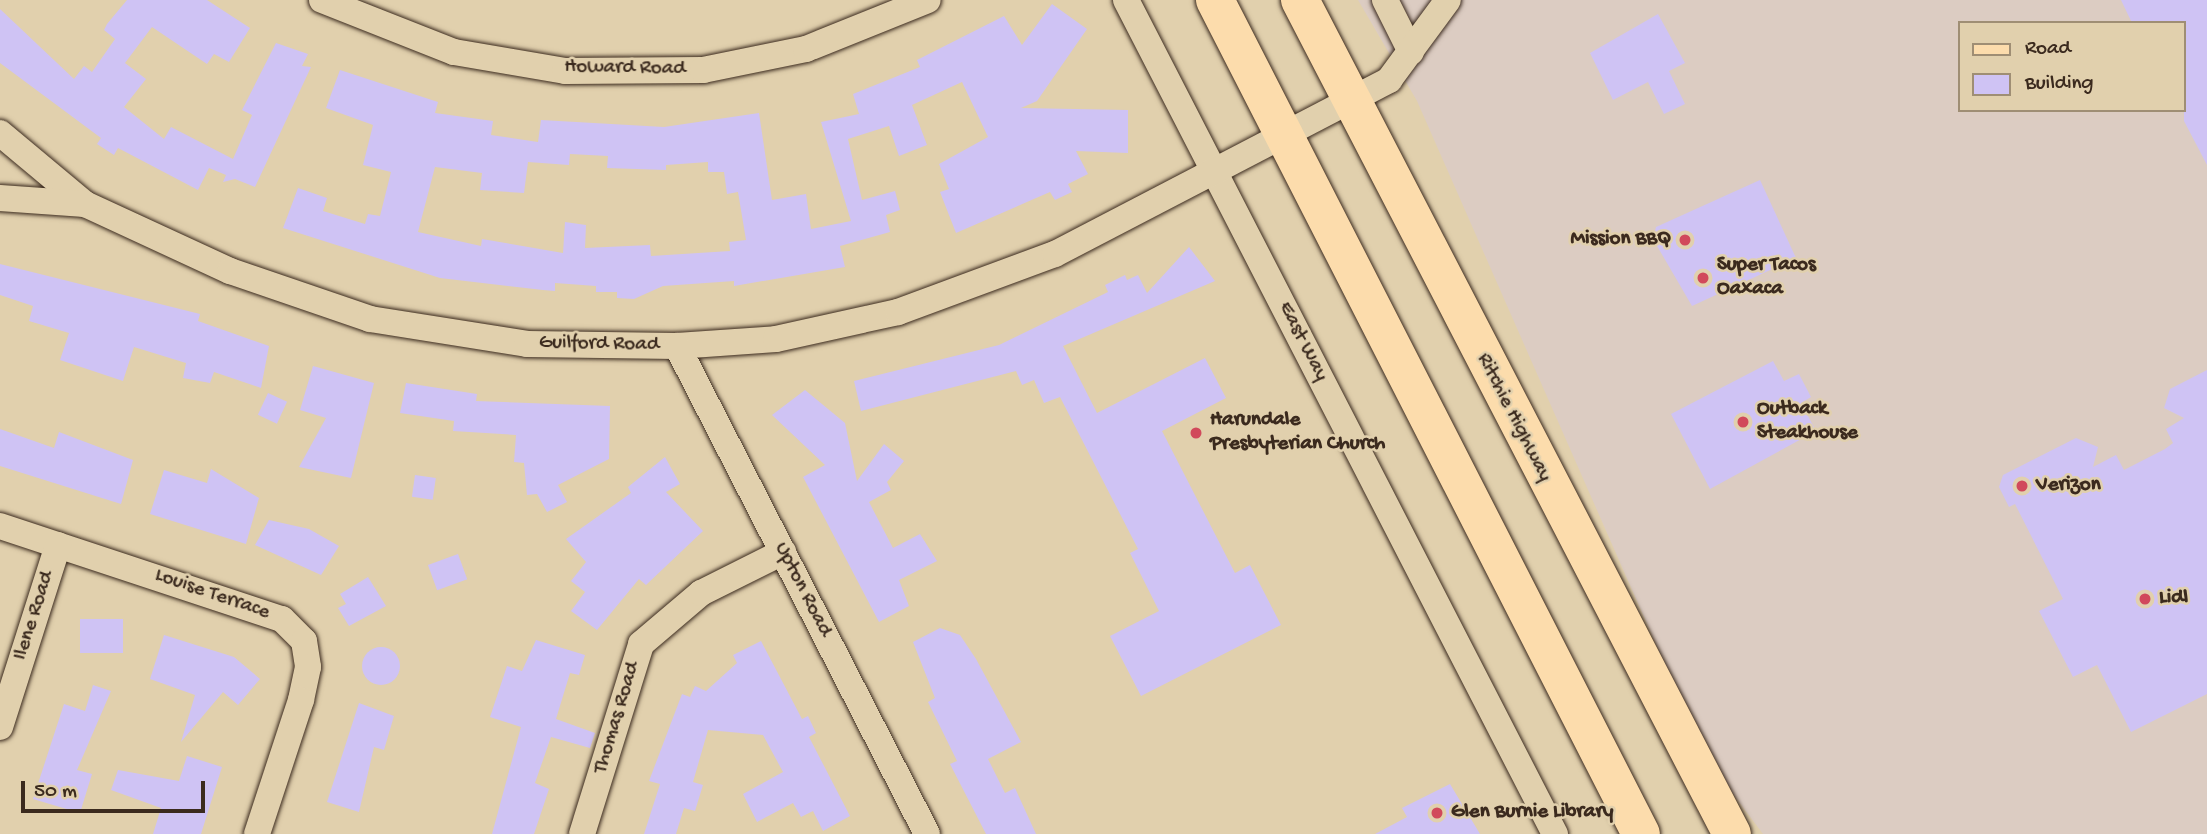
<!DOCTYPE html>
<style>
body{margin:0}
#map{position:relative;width:2207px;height:834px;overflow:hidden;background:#e1d0ad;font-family:"Gochi Hand",sans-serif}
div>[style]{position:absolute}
.built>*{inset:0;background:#dcccc2}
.building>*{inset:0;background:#cfc3f4;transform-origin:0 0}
.round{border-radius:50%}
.roads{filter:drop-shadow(0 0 2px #3b2a1e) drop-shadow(0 0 2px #3b2a1e)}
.minor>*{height:26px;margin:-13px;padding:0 13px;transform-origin:13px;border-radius:13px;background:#e1d0ad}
.primary>*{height:38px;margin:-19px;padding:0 19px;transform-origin:19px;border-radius:19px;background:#fcdcac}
.dots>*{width:19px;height:19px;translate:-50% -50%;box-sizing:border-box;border:4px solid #e1d0ad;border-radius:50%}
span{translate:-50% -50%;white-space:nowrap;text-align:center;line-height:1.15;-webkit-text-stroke:5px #e1d0ad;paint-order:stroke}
.street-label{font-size:21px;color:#3b2a1e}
.poi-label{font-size:21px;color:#3b2a1e;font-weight:700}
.right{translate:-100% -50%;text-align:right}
.left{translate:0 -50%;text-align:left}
.legend{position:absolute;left:1958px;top:21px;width:228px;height:91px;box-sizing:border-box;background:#e1d0ad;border:2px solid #9f8e74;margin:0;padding:9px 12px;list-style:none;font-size:21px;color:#3b2a1e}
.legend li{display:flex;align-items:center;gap:14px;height:35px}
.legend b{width:35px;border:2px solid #9f8e74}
.scale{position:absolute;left:21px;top:781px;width:184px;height:32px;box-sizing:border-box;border:4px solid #3b2a1e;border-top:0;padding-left:9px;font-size:21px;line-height:24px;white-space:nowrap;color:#3b2a1e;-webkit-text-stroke:5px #e1d0ad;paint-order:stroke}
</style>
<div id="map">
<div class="built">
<div style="clip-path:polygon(evenodd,1358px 0,2207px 0,2207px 834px,1763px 834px,1706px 758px,1417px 101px,1358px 0,1960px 23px,2184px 23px,2184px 110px,1960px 110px,1960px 23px)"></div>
</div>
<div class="building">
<div style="clip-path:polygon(127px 0,207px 0,250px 28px,229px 62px,214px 54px,207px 64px,152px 27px,125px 63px,146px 79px,124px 107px,164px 139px,171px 127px,233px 159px,252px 115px,242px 110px,276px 43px,308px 54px,302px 66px,311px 67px,255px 187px,235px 179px,223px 182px,226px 175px,209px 168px,198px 190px,118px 148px,114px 155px,97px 144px,101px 138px,0 63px,0 9px,74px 79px,84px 66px,92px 72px,115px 39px,104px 30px,107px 24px)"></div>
<div style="clip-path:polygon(2121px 0,2207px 0,2207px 165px,2184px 121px,2184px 23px,2132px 23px)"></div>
<div style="clip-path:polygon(evenodd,1052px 4px,1087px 29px,1037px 101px,1021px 108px,1128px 110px,1128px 153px,1076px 151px,1088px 174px,1068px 184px,1072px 192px,1055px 200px,1050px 192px,956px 233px,940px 192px,949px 189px,939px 164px,988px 137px,962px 82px,912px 105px,927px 145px,899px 156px,889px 126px,848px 139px,862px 200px,895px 191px,900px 210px,886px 215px,890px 232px,840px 246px,845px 267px,734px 286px,734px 281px,663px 286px,634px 299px,617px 298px,617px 292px,596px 292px,596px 286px,555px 283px,555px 291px,543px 290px,440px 278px,283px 228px,298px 188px,327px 198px,323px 211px,365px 224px,368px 214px,380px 216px,391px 172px,363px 165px,373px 125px,326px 108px,340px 70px,438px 102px,435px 113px,493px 121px,491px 135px,538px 142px,541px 120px,664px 127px,759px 113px,772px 200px,806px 194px,811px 229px,851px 221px,821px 122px,859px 114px,853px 94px,920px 67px,917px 60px,1004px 16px,1022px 45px,1052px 4px,570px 154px,608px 156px,607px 168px,666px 170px,666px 165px,708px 162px,708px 172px,724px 172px,727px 194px,738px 192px,746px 240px,729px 242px,730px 251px,651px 256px,650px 245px,585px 248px,586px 225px,565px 222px,563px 253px,482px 239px,481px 246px,418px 232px,435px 167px,482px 173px,480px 190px,524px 193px,528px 162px,569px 165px,570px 154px)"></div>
<div style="clip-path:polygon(1658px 14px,1685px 63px,1669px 71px,1685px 104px,1664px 114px,1648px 82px,1613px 100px,1590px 53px)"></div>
<div style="clip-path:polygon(1760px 180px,1796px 258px,1692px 306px,1653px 239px,1656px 227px)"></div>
<div style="clip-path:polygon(1189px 247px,1215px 281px,1063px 346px,1097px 413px,1205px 358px,1226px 398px,1162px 431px,1235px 573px,1250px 565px,1281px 625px,1141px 696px,1110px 636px,1159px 611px,1130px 553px,1138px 549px,1060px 397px,1044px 403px,1034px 380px,1022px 385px,1016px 371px,861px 411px,854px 381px,999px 345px,1108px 292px,1105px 285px,1125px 275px,1127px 280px,1138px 275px,1147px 293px)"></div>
<div style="clip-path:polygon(0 264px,200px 314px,198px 321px,269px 346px,261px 388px,214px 372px,210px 383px,183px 378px,186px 363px,134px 347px,123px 381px,60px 360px,69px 333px,29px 321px,33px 306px,0 295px)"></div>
<div style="clip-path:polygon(1773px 361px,1784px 381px,1799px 374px,1811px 397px,1801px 403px,1816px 431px,1710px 489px,1671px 414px)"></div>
<div style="clip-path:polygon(313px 366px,374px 383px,351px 478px,299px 467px,326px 418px,300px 410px)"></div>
<div style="clip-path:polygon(2207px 370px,2207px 694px,2131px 732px,2097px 665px,2073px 677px,2039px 611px,2063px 599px,2015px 504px,2009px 507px,1999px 487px,2003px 475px,2076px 438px,2098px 447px,2093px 467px,2116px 455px,2124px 470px,2165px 449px,2173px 443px,2166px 429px,2184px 418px,2164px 408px,2170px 389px)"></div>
<div style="clip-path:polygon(406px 383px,477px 394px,476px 401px,610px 406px,609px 459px,558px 485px,567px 502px,547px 512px,537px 494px,527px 495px,524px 463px,514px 462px,516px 435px,453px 431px,454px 421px,400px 413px)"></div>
<div style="clip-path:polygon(805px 390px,845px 423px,857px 481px,884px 444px,904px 461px,887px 482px,891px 490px,869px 502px,893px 548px,920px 534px,937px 561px,899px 580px,909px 606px,879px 622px,803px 477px,825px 465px,772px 415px)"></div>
<div style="left:268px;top:393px;width:21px;height:24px;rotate:25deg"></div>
<div style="clip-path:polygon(0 429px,54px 448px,59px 432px,133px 460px,121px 504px,0 466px)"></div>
<div style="clip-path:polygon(665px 457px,680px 484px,666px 492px,703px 531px,646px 585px,639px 579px,597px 630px,571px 611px,585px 592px,571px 581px,586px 562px,566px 539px,631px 493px,628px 487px)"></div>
<div style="clip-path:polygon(211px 469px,259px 498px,246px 544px,150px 514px,164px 470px,207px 483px)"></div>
<div style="left:415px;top:475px;width:21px;height:22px;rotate:8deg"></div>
<div style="clip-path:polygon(269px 520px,309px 529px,339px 546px,321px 575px,255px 545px)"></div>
<div style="left:458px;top:554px;width:27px;height:32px;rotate:70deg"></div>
<div style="clip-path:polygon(368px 577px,386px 606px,349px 626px,338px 608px,346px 604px,340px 594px)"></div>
<div style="left:80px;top:619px;width:43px;height:34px"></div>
<div style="clip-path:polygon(940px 628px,960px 635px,976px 659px,1021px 742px,988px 759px,1005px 793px,1015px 788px,1036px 834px,986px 834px,950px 764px,957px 761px,928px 702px,935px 698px,913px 642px)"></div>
<div style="clip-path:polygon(164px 635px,234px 657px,260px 679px,238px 705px,223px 692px,181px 742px,195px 695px,150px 679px)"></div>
<div style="clip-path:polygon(536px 640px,585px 655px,579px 675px,570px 673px,556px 719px,595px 733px,590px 748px,551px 737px,535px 783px,549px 789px,534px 834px,492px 834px,521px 727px,490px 717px,507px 666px,522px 671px)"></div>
<div style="clip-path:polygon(761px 641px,802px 719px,808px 716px,816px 733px,809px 737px,850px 816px,823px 831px,813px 811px,801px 817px,793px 803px,757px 822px,743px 794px,783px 772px,763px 735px,708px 730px,693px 782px,703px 785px,695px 811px,684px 808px,676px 834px,644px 834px,660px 784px,649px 781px,682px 694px,690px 697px,695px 686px,706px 691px,737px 663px,733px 655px)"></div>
<div class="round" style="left:362px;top:647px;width:38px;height:38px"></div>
<div style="clip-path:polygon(93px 685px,111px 691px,77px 770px,92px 774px,80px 813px,33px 799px,64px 704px,85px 711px)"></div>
<div style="clip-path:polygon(359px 703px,394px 716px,384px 750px,374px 747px,359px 812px,327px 802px)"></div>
<div style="clip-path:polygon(187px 756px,222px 767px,201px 834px,153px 834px,161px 808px,111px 790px,118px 770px,179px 781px)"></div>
<div style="clip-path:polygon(1450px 784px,1480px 834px,1375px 834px,1407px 817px,1402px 808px)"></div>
</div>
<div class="roads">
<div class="minor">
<div style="left:322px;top:0;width:142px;rotate:21.5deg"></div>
<div style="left:454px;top:52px;width:113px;rotate:9.7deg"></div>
<div style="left:565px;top:71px;width:138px;rotate:-0.4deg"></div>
<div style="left:703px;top:70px;width:105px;rotate:-11.5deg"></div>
<div style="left:806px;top:49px;width:131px;rotate:-21.9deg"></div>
<div style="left:1126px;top:0;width:938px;rotate:62.78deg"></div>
<div style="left:1385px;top:0;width:58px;rotate:63.4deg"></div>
<div style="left:0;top:133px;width:111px;rotate:39.9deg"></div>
<div style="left:85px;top:204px;width:160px;rotate:24.8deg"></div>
<div style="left:230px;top:271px;width:148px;rotate:18.9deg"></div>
<div style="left:370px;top:319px;width:159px;rotate:9deg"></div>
<div style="left:527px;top:344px;width:150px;rotate:0.8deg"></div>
<div style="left:677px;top:346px;width:99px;rotate:-4deg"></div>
<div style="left:776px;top:339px;width:125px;rotate:-12.5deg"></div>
<div style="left:898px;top:312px;width:167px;rotate:-20.3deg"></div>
<div style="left:1055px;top:254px;width:377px;rotate:-27.5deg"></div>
<div style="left:1389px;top:80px;width:99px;rotate:-53.6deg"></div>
<div style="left:0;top:198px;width:85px;rotate:4deg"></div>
<div style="left:677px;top:346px;width:548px;rotate:62.87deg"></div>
<div style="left:0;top:526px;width:297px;rotate:18.3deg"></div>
<div style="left:282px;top:619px;width:31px;rotate:45deg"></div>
<div style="left:304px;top:641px;width:26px;rotate:81deg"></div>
<div style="left:308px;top:667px;width:34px;rotate:102deg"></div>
<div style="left:301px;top:700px;width:141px;rotate:108.2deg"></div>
<div style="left:0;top:727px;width:191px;rotate:-72.3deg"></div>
<div style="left:582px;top:834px;width:199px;rotate:-72.7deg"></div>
<div style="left:641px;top:644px;width:79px;rotate:-40.4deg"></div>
<div style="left:701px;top:593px;width:92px;rotate:-26.6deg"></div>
</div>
<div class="primary">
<div style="left:1215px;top:0;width:936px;rotate:62.94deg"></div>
<div style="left:1300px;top:0;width:939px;rotate:62.62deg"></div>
</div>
</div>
<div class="dots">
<div style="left:1685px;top:240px;background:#d1495b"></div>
<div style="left:1703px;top:278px;background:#d1495b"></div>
<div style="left:1743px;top:422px;background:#d1495b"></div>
<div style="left:1196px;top:433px;background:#d1495b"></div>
<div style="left:2022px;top:486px;background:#d1495b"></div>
<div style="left:2145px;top:599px;background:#d1495b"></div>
<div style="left:1437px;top:813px;background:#d1495b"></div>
</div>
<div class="street-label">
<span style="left:625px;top:69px;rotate:1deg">Howard Road</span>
<span style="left:1302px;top:342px;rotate:63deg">East Way</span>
<span style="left:599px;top:345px;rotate:1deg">Guilford Road</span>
<span style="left:1513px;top:418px;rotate:63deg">Ritchie Highway</span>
<span style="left:802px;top:590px;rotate:63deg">Upton Road</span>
<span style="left:212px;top:595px;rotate:19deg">Louise Terrace</span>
<span style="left:35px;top:616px;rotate:-72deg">Ilene Road</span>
<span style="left:618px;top:718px;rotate:-73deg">Thomas Road</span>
</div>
<div class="poi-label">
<span class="right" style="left:1671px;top:240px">Mission BBQ</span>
<span class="left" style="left:1717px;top:278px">Super Tacos<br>Oaxaca</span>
<span class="left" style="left:1757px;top:422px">Outback<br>Steakhouse</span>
<span class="left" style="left:1210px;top:433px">Harundale<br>Presbyterian Church</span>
<span class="left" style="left:2036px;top:486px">Verizon</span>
<span class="left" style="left:2159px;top:599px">Lidl</span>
<span class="left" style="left:1451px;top:813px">Glen Burnie Library</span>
</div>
<ul class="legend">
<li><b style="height:9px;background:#fcdcac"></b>Road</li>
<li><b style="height:19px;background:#cfc3f4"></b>Building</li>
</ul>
<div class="scale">50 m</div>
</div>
